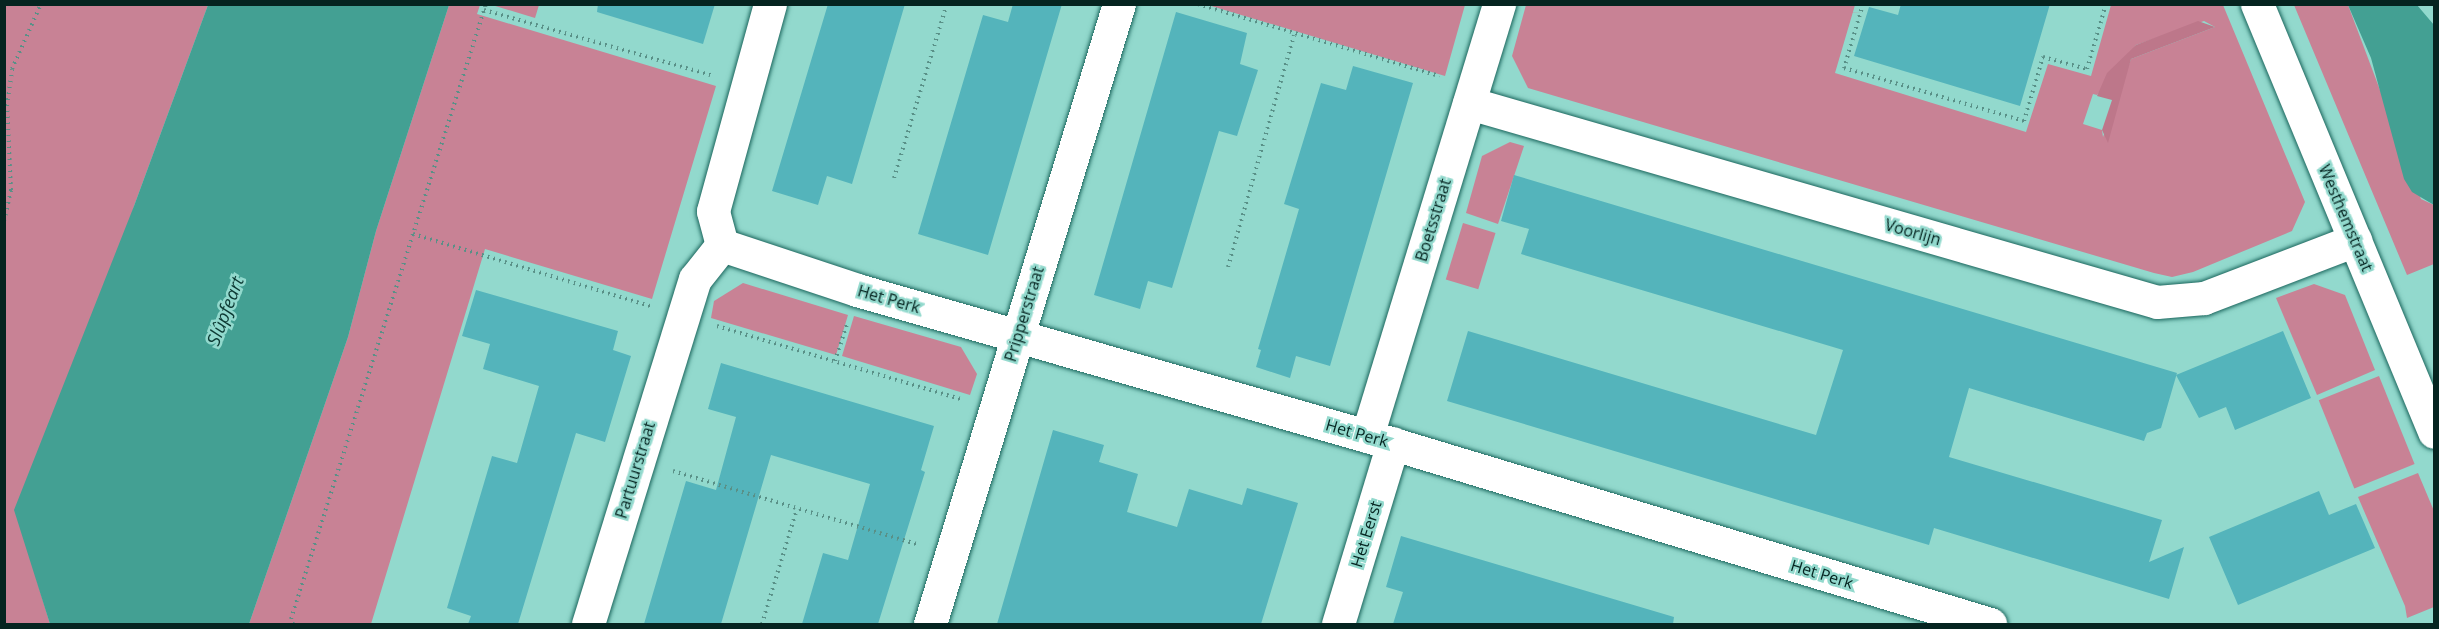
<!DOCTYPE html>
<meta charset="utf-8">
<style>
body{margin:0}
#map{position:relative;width:2439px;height:629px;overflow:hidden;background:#92d9cd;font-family:"Open Sans",sans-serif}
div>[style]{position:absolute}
.green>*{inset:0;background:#c88295;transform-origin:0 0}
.forest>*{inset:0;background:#bd778a}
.water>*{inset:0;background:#43a093}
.building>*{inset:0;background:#54b4bb}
.path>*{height:4px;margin-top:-2px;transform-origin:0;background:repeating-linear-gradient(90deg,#599087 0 1.5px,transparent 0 6px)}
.roads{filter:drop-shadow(0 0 2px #1b665d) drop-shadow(0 0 2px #1b665d)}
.minor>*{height:33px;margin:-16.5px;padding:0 16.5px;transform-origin:16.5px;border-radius:16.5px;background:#fff}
span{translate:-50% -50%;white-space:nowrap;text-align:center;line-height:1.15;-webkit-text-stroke:5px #92d9cd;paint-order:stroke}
.street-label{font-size:16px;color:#052420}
.water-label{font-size:18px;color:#0c3832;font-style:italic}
.frame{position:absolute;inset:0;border:6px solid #052420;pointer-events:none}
</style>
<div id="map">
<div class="green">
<div style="clip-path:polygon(4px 5px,208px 5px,134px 206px,36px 578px,50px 624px,5px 624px)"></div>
<div style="clip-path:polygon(449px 5px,480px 5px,477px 14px,716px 86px,652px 299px,485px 249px,371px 624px,249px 624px,348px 337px,376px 231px)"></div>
<div style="clip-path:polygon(492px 5px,539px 5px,535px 18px)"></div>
<div style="clip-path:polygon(1208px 5px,1465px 4px,1465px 5px,1445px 76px)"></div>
<div style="clip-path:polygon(evenodd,1526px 5px,1855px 5px,1835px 73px,2026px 132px,2048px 64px,2091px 76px,2111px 5px,2223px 5px,2305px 202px,2292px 231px,2193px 272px,2172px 277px,2154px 273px,1528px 88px,1512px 56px,1526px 5px,2204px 21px,2215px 27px,2131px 59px,2103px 137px,2102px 130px,2083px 124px,2093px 94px,2097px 95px,2136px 45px,2204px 21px)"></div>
<div style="clip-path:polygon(2294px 5px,2348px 5px,2421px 199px,2434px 205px,2434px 264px,2407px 275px)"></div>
<div style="clip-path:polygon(1510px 142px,1524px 146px,1498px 224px,1466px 213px,1482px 156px)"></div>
<div style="left:1463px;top:223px;width:34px;height:59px;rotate:17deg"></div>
<div style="clip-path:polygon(743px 283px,848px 315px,836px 355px,711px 318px,714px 301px)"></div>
<div style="clip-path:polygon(2314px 284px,2345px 295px,2375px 370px,2317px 395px,2276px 298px)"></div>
<div style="clip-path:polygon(854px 316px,961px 347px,977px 374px,970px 395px,842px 356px)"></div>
<div style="left:2379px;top:376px;width:95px;height:65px;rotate:68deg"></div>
<div style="clip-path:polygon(2418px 473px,2434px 511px,2434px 607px,2407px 618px,2405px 606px,2358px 497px)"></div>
</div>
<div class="forest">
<div style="clip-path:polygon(2198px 21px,2215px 27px,2131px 59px,2108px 143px,2102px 130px,2112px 100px,2097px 96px,2107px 73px,2136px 45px)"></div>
</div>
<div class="water">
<div style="clip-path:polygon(208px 5px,449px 5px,376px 231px,348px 337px,249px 624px,50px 624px,14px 510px,134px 206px)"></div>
<div style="clip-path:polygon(2348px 5px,2417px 5px,2434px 25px,2434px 205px,2412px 192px,2404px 179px,2371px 58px)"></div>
</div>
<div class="building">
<div style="clip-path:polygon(598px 4px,715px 4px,703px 44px,597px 12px)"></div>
<div style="clip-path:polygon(828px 4px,905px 4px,852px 184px,827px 176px,818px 205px,772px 191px)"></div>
<div style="clip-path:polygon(1013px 4px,1062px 4px,988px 255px,918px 234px,983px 15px,1008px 22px)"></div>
<div style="clip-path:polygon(1901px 4px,2050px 4px,2020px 106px,1854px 56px,1869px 7px,1898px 15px)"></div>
<div style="clip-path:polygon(1176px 12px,1247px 33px,1240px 64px,1258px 70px,1237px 136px,1219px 131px,1172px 288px,1148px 281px,1140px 309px,1094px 295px)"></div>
<div style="clip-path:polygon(1353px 66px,1413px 83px,1330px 366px,1296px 356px,1290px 378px,1256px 367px,1261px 350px,1258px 349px,1299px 209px,1284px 204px,1321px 83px,1346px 90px)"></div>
<div style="clip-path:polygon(1514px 175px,2177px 373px,2161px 428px,2147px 433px,2144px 441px,1969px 388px,1949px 457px,2162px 520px,2149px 562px,2184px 547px,2169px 599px,1934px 528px,1929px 545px,1447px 401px,1468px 331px,1816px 435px,1843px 350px,1521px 254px,1529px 229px,1501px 221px)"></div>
<div style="clip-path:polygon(476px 290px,618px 331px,613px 350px,631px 356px,605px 442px,576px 433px,518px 624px,468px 624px,471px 616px,447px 608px,492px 456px,517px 463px,539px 386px,483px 369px,490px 344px,462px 336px)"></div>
<div style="clip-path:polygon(2283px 331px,2311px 398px,2235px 430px,2226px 407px,2199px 418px,2176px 375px)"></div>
<div style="clip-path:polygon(721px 363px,934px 426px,921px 470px,925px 472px,878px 624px,802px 624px,823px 553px,848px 560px,870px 484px,771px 455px,721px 624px,644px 624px,686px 481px,716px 490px,736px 417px,708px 409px)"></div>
<div style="clip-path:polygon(1053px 430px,1104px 445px,1099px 462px,1138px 474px,1127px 512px,1177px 527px,1189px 489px,1242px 505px,1247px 488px,1298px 503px,1261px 624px,997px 624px)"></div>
<div style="clip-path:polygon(2319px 491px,2329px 515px,2356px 504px,2375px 548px,2238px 605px,2209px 537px)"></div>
<div style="clip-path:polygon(1401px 536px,1674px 617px,1673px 624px,1393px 624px,1403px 592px,1386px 587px)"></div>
</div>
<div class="path">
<div style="left:1198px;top:4px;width:252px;rotate:16.6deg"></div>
<div style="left:1863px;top:4px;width:67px;rotate:106.5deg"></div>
<div style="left:1844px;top:68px;width:188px;rotate:16.4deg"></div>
<div style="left:2024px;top:121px;width:67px;rotate:-73.5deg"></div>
<div style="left:2043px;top:57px;width:46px;rotate:15.3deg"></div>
<div style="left:2087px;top:69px;width:68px;rotate:-73.7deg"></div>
<div style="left:484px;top:10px;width:239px;rotate:16deg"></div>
<div style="left:894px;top:178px;width:182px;rotate:-73.1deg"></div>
<div style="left:4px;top:221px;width:32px;rotate:-77deg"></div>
<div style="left:11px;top:190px;width:84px;rotate:-92.7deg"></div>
<div style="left:7px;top:106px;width:37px;rotate:-82deg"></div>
<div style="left:12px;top:69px;width:71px;rotate:-66deg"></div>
<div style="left:413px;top:234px;width:248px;rotate:16.9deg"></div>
<div style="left:1228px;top:267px;width:241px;rotate:-74.1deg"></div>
<div style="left:717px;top:326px;width:254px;rotate:16.7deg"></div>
<div style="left:835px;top:361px;width:38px;rotate:-72deg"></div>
<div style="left:673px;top:471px;width:254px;rotate:16.7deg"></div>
<div style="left:293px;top:624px;width:5px;rotate:-112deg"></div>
<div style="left:291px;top:619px;width:645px;rotate:-72.41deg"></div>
<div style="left:762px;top:624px;width:120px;rotate:-73.1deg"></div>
</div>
<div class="roads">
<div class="minor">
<div style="left:2257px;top:4px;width:463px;rotate:67.5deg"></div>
<div style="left:1469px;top:103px;width:716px;rotate:16.13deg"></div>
<div style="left:2157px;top:302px;width:47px;rotate:-4.9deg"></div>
<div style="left:2204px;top:298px;width:162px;rotate:-21deg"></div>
<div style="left:722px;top:245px;width:142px;rotate:18.4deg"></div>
<div style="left:857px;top:290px;width:530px;rotate:15.98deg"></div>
<div style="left:1367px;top:436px;width:651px;rotate:16.79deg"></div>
<div style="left:1367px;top:436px;width:452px;rotate:-73deg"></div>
<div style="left:588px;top:624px;width:361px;rotate:-72.8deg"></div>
<div style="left:695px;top:279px;width:43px;rotate:-51.5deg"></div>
<div style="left:722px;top:245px;width:35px;rotate:-105deg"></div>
<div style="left:713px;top:211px;width:215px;rotate:-74.6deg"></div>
<div style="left:930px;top:624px;width:648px;rotate:-73.05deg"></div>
<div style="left:1338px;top:624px;width:189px;rotate:-73.1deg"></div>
</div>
</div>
<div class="street-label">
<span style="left:2346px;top:218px;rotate:67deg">Westhemstraat</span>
<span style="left:1433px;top:220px;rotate:-73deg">Boetsstraat</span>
<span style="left:1913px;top:232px;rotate:16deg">Voorlijn</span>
<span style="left:889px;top:299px;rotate:16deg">Het Perk</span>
<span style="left:1024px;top:314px;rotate:-73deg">Pripperstraat</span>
<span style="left:1357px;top:433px;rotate:16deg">Het Perk</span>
<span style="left:635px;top:470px;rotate:-73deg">Partuurstraat</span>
<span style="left:1366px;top:534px;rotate:-73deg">Het Eerst</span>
<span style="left:1822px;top:574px;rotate:17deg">Het Perk</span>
</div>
<div class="water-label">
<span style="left:225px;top:311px;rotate:-69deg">Slûpfeart</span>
</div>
<div class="frame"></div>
</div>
